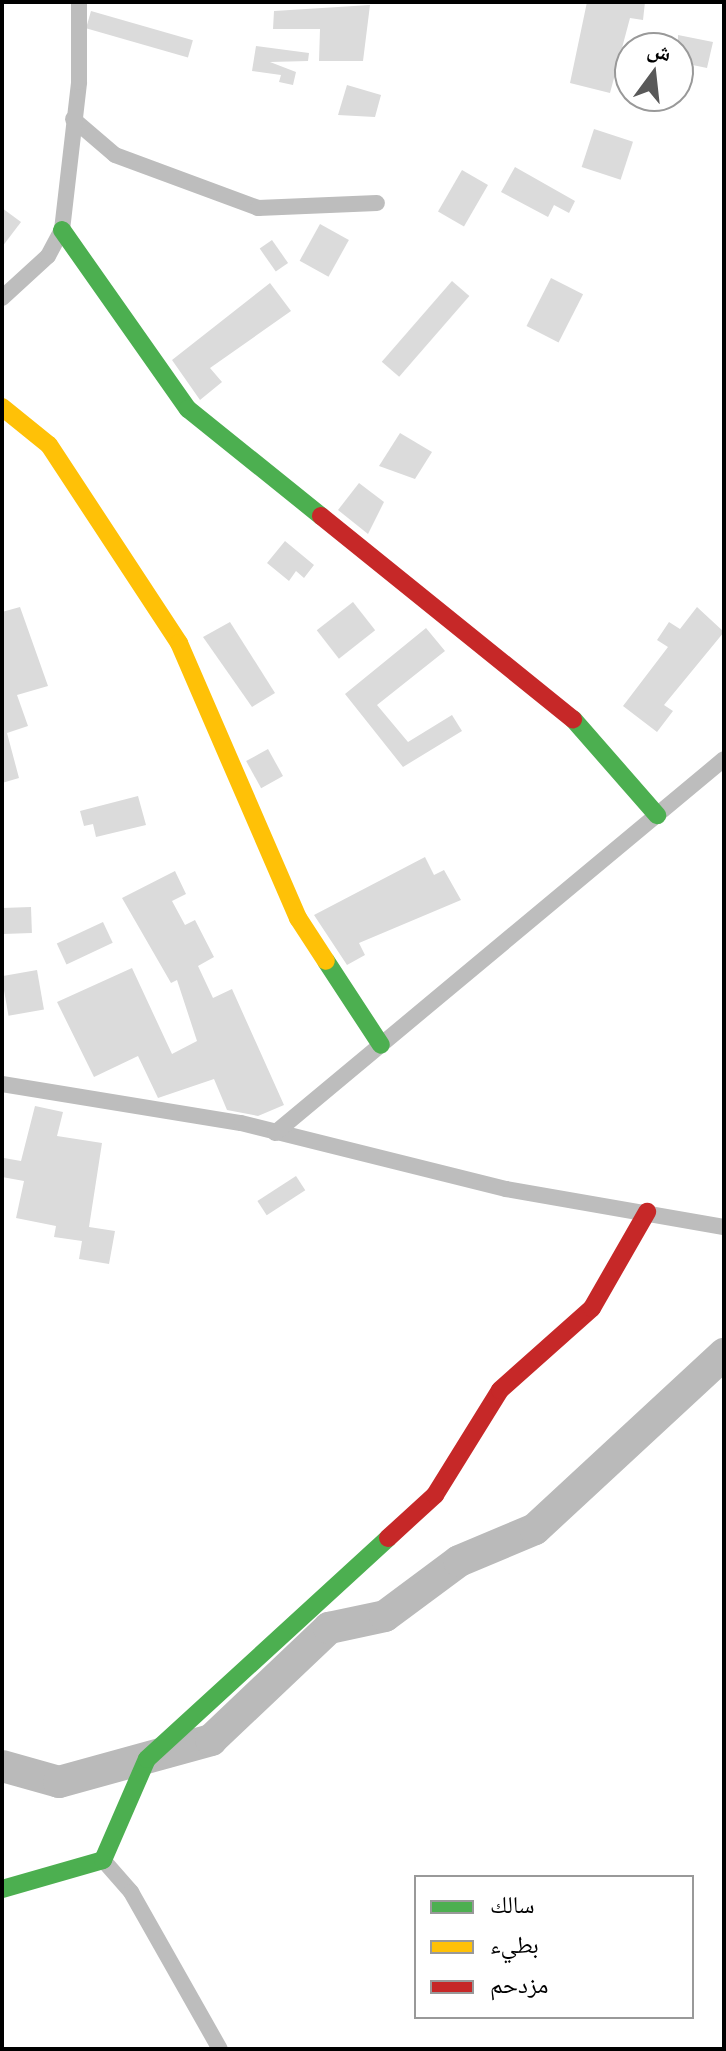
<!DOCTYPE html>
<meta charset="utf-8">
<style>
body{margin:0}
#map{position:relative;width:726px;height:2051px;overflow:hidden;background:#fff;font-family:"Public Sans","Noto Naskh Arabic",sans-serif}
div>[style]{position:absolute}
.river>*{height:32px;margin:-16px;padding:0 16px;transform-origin:16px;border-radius:16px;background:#bababa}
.building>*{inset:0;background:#dbdbdb;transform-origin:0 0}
.street>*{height:16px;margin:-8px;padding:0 8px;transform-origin:8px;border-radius:8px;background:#bdbdbd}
.fast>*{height:18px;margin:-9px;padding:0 9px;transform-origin:9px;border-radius:9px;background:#4caf50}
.slow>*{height:18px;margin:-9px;padding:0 9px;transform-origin:9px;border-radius:9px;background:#ffc107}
.jam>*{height:18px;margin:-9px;padding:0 9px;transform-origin:9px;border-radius:9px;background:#c62828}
span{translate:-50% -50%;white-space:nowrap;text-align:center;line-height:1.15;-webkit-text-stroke:7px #fff;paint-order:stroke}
.frame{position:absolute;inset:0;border:4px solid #000;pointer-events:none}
.legend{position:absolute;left:414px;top:1875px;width:280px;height:144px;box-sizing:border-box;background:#fff;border:2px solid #999;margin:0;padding:10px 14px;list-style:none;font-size:24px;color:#000}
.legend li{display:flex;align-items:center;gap:16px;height:40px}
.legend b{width:40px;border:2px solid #999}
.north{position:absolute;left:614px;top:32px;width:80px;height:80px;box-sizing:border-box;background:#fff;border:2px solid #999;border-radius:50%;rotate:15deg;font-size:22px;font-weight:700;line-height:32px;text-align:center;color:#000}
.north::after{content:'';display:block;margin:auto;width:28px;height:36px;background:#595959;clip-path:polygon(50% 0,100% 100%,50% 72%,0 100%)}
</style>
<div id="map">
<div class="river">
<div style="left:2px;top:1766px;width:59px;rotate:15.7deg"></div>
<div style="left:59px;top:1782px;width:158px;rotate:-15.4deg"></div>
<div style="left:211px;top:1740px;width:163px;rotate:-43.5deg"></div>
<div style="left:329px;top:1628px;width:57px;rotate:-12.1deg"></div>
<div style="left:385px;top:1616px;width:92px;rotate:-36.6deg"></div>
<div style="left:459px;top:1561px;width:82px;rotate:-22.8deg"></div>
<div style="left:535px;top:1529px;width:258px;rotate:-42.8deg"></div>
</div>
<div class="building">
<div style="clip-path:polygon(587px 2px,645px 2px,643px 20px,630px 18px,610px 93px,570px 83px)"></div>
<div style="clip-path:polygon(370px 5px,363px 61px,319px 61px,320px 29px,273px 29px,274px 11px)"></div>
<div style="left:91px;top:11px;width:106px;height:18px;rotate:16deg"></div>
<div style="clip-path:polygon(678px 35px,713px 42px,707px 68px,678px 62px)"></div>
<div style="clip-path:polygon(256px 46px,309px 53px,308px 61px,270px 62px,296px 72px,293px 85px,279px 82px,281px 75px,252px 71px)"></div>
<div style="clip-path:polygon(347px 85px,381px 95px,375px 117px,338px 115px)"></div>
<div style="left:594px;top:129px;width:41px;height:40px;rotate:18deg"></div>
<div style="clip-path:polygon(515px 167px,575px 201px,569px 213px,554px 205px,548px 217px,501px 192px)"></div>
<div style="left:462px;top:170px;width:30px;height:48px;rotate:30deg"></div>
<div style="clip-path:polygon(2px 208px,21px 222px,2px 247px)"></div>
<div style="left:320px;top:224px;width:33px;height:42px;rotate:29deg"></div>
<div style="left:272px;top:240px;width:28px;height:15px;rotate:55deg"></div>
<div style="left:551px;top:278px;width:36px;height:54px;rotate:27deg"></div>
<div style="left:452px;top:281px;width:23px;height:107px;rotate:41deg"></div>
<div style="clip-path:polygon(270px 283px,291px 311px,210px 368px,222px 382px,200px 400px,172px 360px)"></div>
<div style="clip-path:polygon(400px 433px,432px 452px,415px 479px,379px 466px)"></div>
<div style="clip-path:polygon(359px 483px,384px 502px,368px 534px,338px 510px)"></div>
<div style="clip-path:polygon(285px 541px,314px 565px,304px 578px,296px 571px,289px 581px,267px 563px)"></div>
<div style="left:353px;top:602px;width:36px;height:46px;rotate:52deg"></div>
<div style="clip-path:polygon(20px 607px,48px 686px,17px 695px,28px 726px,7px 733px,19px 778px,2px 783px,2px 612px)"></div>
<div style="clip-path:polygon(697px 607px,724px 632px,664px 705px,673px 711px,657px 732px,623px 706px,668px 647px,657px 640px,669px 622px,680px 629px)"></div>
<div style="clip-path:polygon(230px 622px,275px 693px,252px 707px,203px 637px)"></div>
<div style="clip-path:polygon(426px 628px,445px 651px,377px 705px,408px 742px,452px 715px,462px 731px,403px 767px,345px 694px)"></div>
<div style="left:268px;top:749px;width:31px;height:25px;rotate:61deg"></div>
<div style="clip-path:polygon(138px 796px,146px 825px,96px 837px,93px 824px,84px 826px,80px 811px)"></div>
<div style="clip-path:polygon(425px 857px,434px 875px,444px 870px,461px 900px,359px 943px,365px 955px,347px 965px,314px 915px)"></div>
<div style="clip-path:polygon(175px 871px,186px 894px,172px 901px,185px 925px,195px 920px,214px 957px,198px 966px,213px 998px,232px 989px,284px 1105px,258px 1116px,227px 1110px,214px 1079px,158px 1098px,138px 1056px,94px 1077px,57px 1002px,132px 968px,172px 1054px,197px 1041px,177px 980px,171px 983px,122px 898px)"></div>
<div style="left:31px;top:907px;width:26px;height:29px;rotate:88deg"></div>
<div style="left:103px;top:922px;width:23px;height:51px;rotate:65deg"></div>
<div style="left:37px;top:970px;width:40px;height:36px;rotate:80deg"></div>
<div style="clip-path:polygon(35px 1106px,63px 1112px,57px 1136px,102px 1143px,89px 1227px,115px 1231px,109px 1264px,79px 1259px,82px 1241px,54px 1237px,56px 1226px,16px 1218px,24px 1181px,2px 1177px,2px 1170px,4px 1158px,21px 1161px)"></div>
<div style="left:296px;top:1176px;width:17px;height:46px;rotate:57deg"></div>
</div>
<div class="street">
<div style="left:73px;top:119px;width:55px;rotate:40.6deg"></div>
<div style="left:115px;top:155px;width:153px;rotate:20.3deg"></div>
<div style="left:258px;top:208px;width:119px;rotate:-2.4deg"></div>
<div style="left:2px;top:298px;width:62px;rotate:-42.4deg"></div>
<div style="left:48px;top:256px;width:30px;rotate:-62deg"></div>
<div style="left:62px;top:230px;width:149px;rotate:-83.4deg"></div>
<div style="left:79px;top:82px;width:80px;rotate:-90deg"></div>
<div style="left:2px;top:1084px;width:242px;rotate:9.3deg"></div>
<div style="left:241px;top:1123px;width:273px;rotate:14deg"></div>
<div style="left:506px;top:1189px;width:221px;rotate:9.9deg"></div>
<div style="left:275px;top:1133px;width:584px;rotate:-39.79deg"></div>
<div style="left:103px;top:1860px;width:43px;rotate:48.8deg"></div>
<div style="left:131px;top:1892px;width:180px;rotate:60.5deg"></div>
</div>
<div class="fast">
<div style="left:62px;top:230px;width:219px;rotate:54.9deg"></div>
<div style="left:188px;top:409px;width:171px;rotate:38.8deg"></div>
<div style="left:573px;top:719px;width:128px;rotate:48.8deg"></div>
<div style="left:326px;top:961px;width:100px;rotate:56.8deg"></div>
<div style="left:2px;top:1889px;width:105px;rotate:-16deg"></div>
<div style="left:103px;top:1860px;width:110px;rotate:-66.5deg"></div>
<div style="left:147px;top:1759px;width:327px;rotate:-42.5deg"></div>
</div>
<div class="slow">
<div style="left:2px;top:407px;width:60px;rotate:39deg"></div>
<div style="left:49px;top:445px;width:237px;rotate:56.7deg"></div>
<div style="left:179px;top:643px;width:300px;rotate:66.6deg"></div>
<div style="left:298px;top:918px;width:51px;rotate:56.9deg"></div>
</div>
<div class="jam">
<div style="left:321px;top:516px;width:324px;rotate:38.9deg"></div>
<div style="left:388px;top:1538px;width:64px;rotate:-42.5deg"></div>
<div style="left:435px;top:1495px;width:123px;rotate:-58.2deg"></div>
<div style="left:500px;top:1390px;width:123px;rotate:-41.7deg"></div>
<div style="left:592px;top:1308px;width:111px;rotate:-60.2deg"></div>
</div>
<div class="frame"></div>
<ul class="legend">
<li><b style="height:10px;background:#4caf50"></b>سالك</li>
<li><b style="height:10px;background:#ffc107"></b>بطيء</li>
<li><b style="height:10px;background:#c62828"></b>مزدحم</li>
</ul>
<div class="north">ش</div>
</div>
